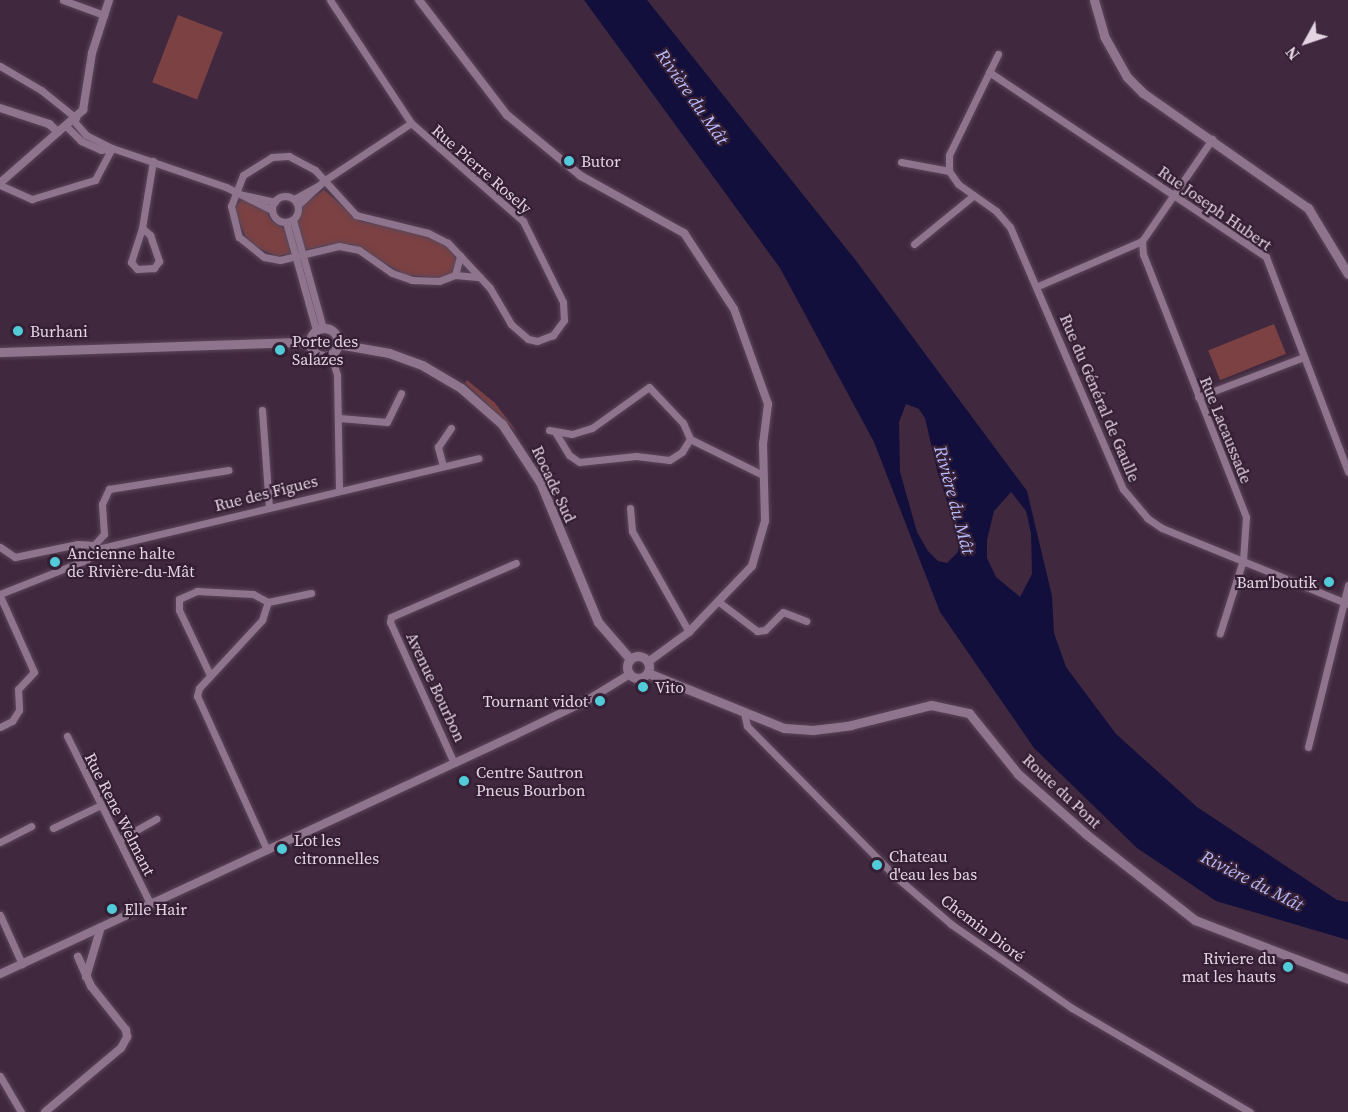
<!DOCTYPE html>
<meta charset="utf-8">
<style>
body{margin:0}
#map{position:relative;width:1348px;height:1112px;overflow:hidden;background:#40283e;font-family:"Source Serif 4",serif}
div>[style]{position:absolute}
.green>*{inset:0;background:#7c4143;transform-origin:0 0}
.water>*{inset:0;background:#120f3c}
.roads{filter:drop-shadow(0 0 2px #5b475a) drop-shadow(0 0 2px #5b475a)}
.minor>*{height:7px;margin:-3.5px;padding:0 3.5px;transform-origin:3.5px;border-radius:3.5px;background:#8f748d}
.minor>.ring{margin:-3.5px;padding:0;box-sizing:content-box;background:none;border:7px solid #8f748d;border-radius:50%}
.tertiary>*{height:8px;margin:-4px;padding:0 4px;transform-origin:4px;border-radius:4px;background:#8f748d}
.secondary>*{height:9px;margin:-4.5px;padding:0 4.5px;transform-origin:4.5px;border-radius:4.5px;background:#8f748d}
.secondary>.ring{margin:-4.5px;padding:0;box-sizing:content-box;background:none;border:9px solid #8f748d;border-radius:50%}
.dots>*{width:16px;height:16px;translate:-50% -50%;box-sizing:border-box;border:3px solid #351f34;border-radius:50%}
span{translate:-50% -50%;white-space:nowrap;text-align:center;line-height:1.15;-webkit-text-stroke:4.5px #351f34;paint-order:stroke}
.poi-label{font-size:16px;color:#e4d4e2}
.left{translate:0 -50%;text-align:left}
.right{translate:-100% -50%;text-align:right}
.street-label{font-size:16px;color:#e4d4e2}
.water-label{font-size:18px;color:#b6bcfc;font-style:italic}
.north{position:absolute;left:1276px;top:12px;width:60px;height:60px;-webkit-text-stroke:4px #351f34;paint-order:stroke;rotate:230deg;font-size:16px;font-weight:700;line-height:24px;text-align:center;color:#e4d4e2}
.north::after{content:'';display:block;margin:auto;width:21px;height:27px;background:#e4d4e2;clip-path:polygon(50% 0,100% 100%,50% 72%,0 100%)}
</style>
<div id="map">
<div class="green">
<div style="left:178px;top:15px;width:48px;height:72px;rotate:21deg"></div>
<div style="clip-path:polygon(324px 190px,360px 221px,443px 240px,456px 258px,454px 272px,441px 278px,406px 275px,351px 244px,327px 245px,302px 251px,296px 225px,302px 206px)"></div>
<div style="clip-path:polygon(242px 200px,264px 207px,271px 220px,285px 229px,291px 254px,277px 256px,249px 244px,236px 215px,236px 205px)"></div>
<div style="left:1274px;top:324px;width:32px;height:71px;rotate:68deg"></div>
<div style="clip-path:polygon(467px 380px,495px 403px,517px 432px,465px 383px)"></div>
</div>
<div class="water">
<div style="clip-path:polygon(evenodd,584px 0,647px 0,857px 262px,1027px 491px,1052px 596px,1054px 633px,1066px 667px,1116px 734px,1197px 807px,1337px 900px,1348px 902px,1348px 940px,1216px 901px,1137px 848px,1034px 748px,940px 612px,874px 442px,780px 268px,584px 0,906px 404px,919px 409px,925px 418px,938px 474px,959px 537px,958px 552px,947px 563px,938px 561px,928px 551px,917px 532px,900px 472px,899px 422px,906px 404px,584px 0,1011px 492px,1026px 511px,1031px 533px,1032px 574px,1020px 597px,996px 577px,987px 558px,987px 540px,994px 511px,1011px 492px)"></div>
</div>
<div class="roads">
<div class="minor">
<div style="left:63px;top:0;width:44px;rotate:20.1deg"></div>
<div style="left:330px;top:0;width:147px;rotate:56.6deg"></div>
<div style="left:411px;top:123px;width:149px;rotate:41.2deg"></div>
<div style="left:523px;top:221px;width:90px;rotate:63.7deg"></div>
<div style="left:563px;top:302px;width:18px;rotate:87deg"></div>
<div style="left:564px;top:320px;width:19px;rotate:126deg"></div>
<div style="left:553px;top:335px;width:17px;rotate:159deg"></div>
<div style="left:537px;top:341px;width:9px;rotate:-167deg"></div>
<div style="left:528px;top:339px;width:23px;rotate:-139deg"></div>
<div style="left:511px;top:324px;width:42px;rotate:-120.3deg"></div>
<div style="left:490px;top:288px;width:62px;rotate:-133deg"></div>
<div style="left:448px;top:243px;width:22px;rotate:-153deg"></div>
<div style="left:428px;top:233px;width:74px;rotate:-166deg"></div>
<div style="left:356px;top:215px;width:61px;rotate:-132.3deg"></div>
<div style="left:315px;top:170px;width:30px;rotate:-152deg"></div>
<div style="left:289px;top:156px;width:17px;rotate:177deg"></div>
<div style="left:272px;top:157px;width:34px;rotate:148deg"></div>
<div style="left:243px;top:175px;width:33px;rotate:111deg"></div>
<div style="left:231px;top:206px;width:32px;rotate:76deg"></div>
<div style="left:239px;top:237px;width:32px;rotate:39deg"></div>
<div style="left:264px;top:257px;width:16px;rotate:11deg"></div>
<div style="left:280px;top:260px;width:61px;rotate:-13.3deg"></div>
<div style="left:339px;top:246px;width:20px;rotate:11deg"></div>
<div style="left:359px;top:250px;width:40px;rotate:34.9deg"></div>
<div style="left:392px;top:273px;width:21px;rotate:19deg"></div>
<div style="left:412px;top:280px;width:27px;rotate:2deg"></div>
<div style="left:439px;top:281px;width:17px;rotate:-21deg"></div>
<div style="left:455px;top:275px;width:25px;rotate:5deg"></div>
<div style="left:998px;top:54px;width:112px;rotate:115.9deg"></div>
<div style="left:949px;top:155px;width:16px;rotate:90deg"></div>
<div style="left:949px;top:171px;width:16px;rotate:55deg"></div>
<div style="left:958px;top:184px;width:47px;rotate:35.4deg"></div>
<div style="left:996px;top:211px;width:21px;rotate:49deg"></div>
<div style="left:1010px;top:227px;width:285px;rotate:66.7deg"></div>
<div style="left:1123px;top:489px;width:38px;rotate:50deg"></div>
<div style="left:1147px;top:518px;width:18px;rotate:34deg"></div>
<div style="left:1162px;top:528px;width:201px;rotate:22.2deg"></div>
<div style="left:0;top:66px;width:48px;rotate:30.3deg"></div>
<div style="left:41px;top:90px;width:45px;rotate:38.7deg"></div>
<div style="left:989px;top:72px;width:333px;rotate:33.7deg"></div>
<div style="left:1266px;top:257px;width:230px;rotate:69.1deg"></div>
<div style="left:73px;top:120px;width:20px;rotate:49deg"></div>
<div style="left:86px;top:135px;width:29px;rotate:27deg"></div>
<div style="left:112px;top:148px;width:120px;rotate:18.9deg"></div>
<div style="left:226px;top:187px;width:51px;rotate:26.6deg"></div>
<div style="left:66px;top:126px;width:21px;rotate:45deg"></div>
<div style="left:81px;top:141px;width:22px;rotate:24deg"></div>
<div style="left:101px;top:150px;width:11px;rotate:-10deg"></div>
<div style="left:901px;top:162px;width:49px;rotate:10.6deg"></div>
<div style="left:0;top:185px;width:35px;rotate:24deg"></div>
<div style="left:32px;top:199px;width:66px;rotate:-16.8deg"></div>
<div style="left:95px;top:180px;width:36px;rotate:-62deg"></div>
<div style="left:243px;top:195px;width:33px;rotate:12deg"></div>
<div class="ring" style="left:272px;top:196px;width:19px;height:19px"></div>
<div style="left:294px;top:199px;width:29px;rotate:-29deg"></div>
<div style="left:298px;top:205px;width:37px;rotate:-43deg"></div>
<div style="left:325px;top:180px;width:103px;rotate:-33.5deg"></div>
<div style="left:293px;top:220px;width:112px;rotate:74.5deg"></div>
<div style="left:286px;top:222px;width:112px;rotate:74.5deg"></div>
<div style="left:142px;top:228px;width:11px;rotate:41deg"></div>
<div style="left:150px;top:235px;width:28px;rotate:71deg"></div>
<div style="left:159px;top:261px;width:9px;rotate:126deg"></div>
<div style="left:154px;top:268px;width:17px;rotate:177deg"></div>
<div style="left:137px;top:269px;width:9px;rotate:-131deg"></div>
<div style="left:131px;top:262px;width:36px;rotate:-72deg"></div>
<div style="left:142px;top:228px;width:68px;rotate:-80.7deg"></div>
<div style="left:1142px;top:241px;width:13px;rotate:86deg"></div>
<div style="left:1143px;top:254px;width:282px;rotate:68.6deg"></div>
<div style="left:1246px;top:517px;width:43px;rotate:94deg"></div>
<div style="left:1243px;top:560px;width:77px;rotate:107.5deg"></div>
<div style="left:914px;top:244px;width:77px;rotate:-39.2deg"></div>
<div style="left:455px;top:275px;width:20px;rotate:-75deg"></div>
<div style="left:1038px;top:286px;width:113px;rotate:-23.4deg"></div>
<div style="left:1142px;top:241px;width:124px;rotate:-55.5deg"></div>
<div style="left:331px;top:354px;width:22px;rotate:74deg"></div>
<div style="left:337px;top:375px;width:114px;rotate:89deg"></div>
<div style="left:1198px;top:397px;width:113px;rotate:-20.7deg"></div>
<div style="left:262px;top:410px;width:97px;rotate:85.9deg"></div>
<div style="left:339px;top:418px;width:48px;rotate:4.8deg"></div>
<div style="left:387px;top:422px;width:32px;rotate:-64deg"></div>
<div style="left:549px;top:430px;width:23px;rotate:10deg"></div>
<div style="left:572px;top:434px;width:21px;rotate:-17deg"></div>
<div style="left:592px;top:428px;width:70px;rotate:-35.7deg"></div>
<div style="left:649px;top:387px;width:50px;rotate:46.6deg"></div>
<div style="left:683px;top:423px;width:17px;rotate:66deg"></div>
<div style="left:690px;top:439px;width:15px;rotate:122deg"></div>
<div style="left:682px;top:452px;width:15px;rotate:148deg"></div>
<div style="left:669px;top:460px;width:33px;rotate:-173deg"></div>
<div style="left:636px;top:456px;width:57px;rotate:174deg"></div>
<div style="left:579px;top:462px;width:12px;rotate:-145deg"></div>
<div style="left:569px;top:455px;width:27px;rotate:-121deg"></div>
<div style="left:690px;top:439px;width:81px;rotate:26.3deg"></div>
<div style="left:443px;top:466px;width:20px;rotate:-105deg"></div>
<div style="left:438px;top:447px;width:23px;rotate:-56deg"></div>
<div style="left:630px;top:508px;width:23px;rotate:85deg"></div>
<div style="left:632px;top:531px;width:116px;rotate:60.6deg"></div>
<div style="left:94px;top:545px;width:15px;rotate:-48deg"></div>
<div style="left:104px;top:534px;width:30px;rotate:-94deg"></div>
<div style="left:102px;top:504px;width:17px;rotate:-65deg"></div>
<div style="left:109px;top:489px;width:121px;rotate:-9deg"></div>
<div style="left:0;top:547px;width:18px;rotate:34deg"></div>
<div style="left:15px;top:557px;width:64px;rotate:-11.7deg"></div>
<div style="left:78px;top:544px;width:16px;rotate:4deg"></div>
<div style="left:94px;top:545px;width:6px;rotate:59deg"></div>
<div style="left:97px;top:550px;width:15px;rotate:138deg"></div>
<div style="left:86px;top:560px;width:92px;rotate:158.4deg"></div>
<div style="left:97px;top:549px;width:392px;rotate:-13.4deg"></div>
<div style="left:0;top:596px;width:83px;rotate:65.9deg"></div>
<div style="left:34px;top:672px;width:23px;rotate:133deg"></div>
<div style="left:18px;top:689px;width:21px;rotate:87deg"></div>
<div style="left:19px;top:710px;width:13px;rotate:122deg"></div>
<div style="left:12px;top:721px;width:13px;rotate:153deg"></div>
<div style="left:268px;top:602px;width:44px;rotate:-11.8deg"></div>
<div style="left:719px;top:602px;width:48px;rotate:37.3deg"></div>
<div style="left:757px;top:631px;width:8px;rotate:-7deg"></div>
<div style="left:765px;top:630px;width:25px;rotate:-45deg"></div>
<div style="left:783px;top:612px;width:25px;rotate:21deg"></div>
<div style="left:210px;top:675px;width:72px;rotate:-115.5deg"></div>
<div style="left:179px;top:610px;width:11px;rotate:-90deg"></div>
<div style="left:179px;top:599px;width:20px;rotate:-24deg"></div>
<div style="left:197px;top:591px;width:56px;rotate:3.1deg"></div>
<div style="left:253px;top:594px;width:17px;rotate:28deg"></div>
<div style="left:744px;top:713px;width:13px;rotate:77deg"></div>
<div style="left:747px;top:726px;width:211px;rotate:45.4deg"></div>
<div style="left:895px;top:876px;width:74px;rotate:40.6deg"></div>
<div style="left:951px;top:924px;width:147px;rotate:34.8deg"></div>
<div style="left:1072px;top:1008px;width:206px;rotate:30.3deg"></div>
<div style="left:67px;top:736px;width:186px;rotate:63.6deg"></div>
<div style="left:1308px;top:747px;width:167px;rotate:-76.1deg"></div>
<div style="left:454px;top:763px;width:155px;rotate:-114.4deg"></div>
<div style="left:390px;top:622px;width:5px;rotate:-79deg"></div>
<div style="left:391px;top:617px;width:136px;rotate:-23.4deg"></div>
<div style="left:53px;top:828px;width:51px;rotate:-25.6deg"></div>
<div style="left:119px;top:840px;width:43px;rotate:-29.6deg"></div>
<div style="left:0;top:842px;width:35px;rotate:-27deg"></div>
<div style="left:267px;top:850px;width:169px;rotate:-114.4deg"></div>
<div style="left:197px;top:696px;width:8px;rotate:-76deg"></div>
<div style="left:199px;top:688px;width:93px;rotate:-47.2deg"></div>
<div style="left:262px;top:620px;width:19px;rotate:-72deg"></div>
<div style="left:0;top:915px;width:54px;rotate:65.8deg"></div>
<div style="left:0;top:1076px;width:42px;rotate:59.7deg"></div>
</div>
<div class="tertiary">
<div style="left:419px;top:0;width:145px;rotate:52.6deg"></div>
<div style="left:507px;top:115px;width:96px;rotate:39.5deg"></div>
<div style="left:581px;top:176px;width:118px;rotate:29deg"></div>
<div style="left:684px;top:233px;width:91px;rotate:56.7deg"></div>
<div style="left:734px;top:309px;width:101px;rotate:70.3deg"></div>
<div style="left:768px;top:404px;width:40px;rotate:97.1deg"></div>
<div style="left:763px;top:444px;width:77px;rotate:88.5deg"></div>
<div style="left:765px;top:521px;width:47px;rotate:106.1deg"></div>
<div style="left:752px;top:566px;width:91px;rotate:133.7deg"></div>
<div style="left:689px;top:632px;width:51px;rotate:143.8deg"></div>
<div style="left:0;top:108px;width:52px;rotate:18.1deg"></div>
<div style="left:49px;top:124px;width:12px;rotate:42deg"></div>
<div style="left:0;top:183px;width:111px;rotate:-41.3deg"></div>
<div style="left:83px;top:110px;width:58px;rotate:-81deg"></div>
<div style="left:92px;top:53px;width:56px;rotate:-72.2deg"></div>
<div style="left:0;top:974px;width:566px;rotate:-24.89deg"></div>
<div style="left:513px;top:736px;width:81px;rotate:-25.6deg"></div>
<div style="left:586px;top:701px;width:52px;rotate:-31.5deg"></div>
<div style="left:86px;top:977px;width:52px;rotate:-73.3deg"></div>
<div style="left:45px;top:1112px;width:99px;rotate:-40.1deg"></div>
<div style="left:121px;top:1048px;width:13px;rotate:-61deg"></div>
<div style="left:127px;top:1037px;width:7px;rotate:-98deg"></div>
<div style="left:126px;top:1030px;width:56px;rotate:-128.5deg"></div>
<div style="left:91px;top:986px;width:32px;rotate:-114deg"></div>
</div>
<div class="secondary">
<div style="left:1094px;top:0;width:37px;rotate:74deg"></div>
<div style="left:1104px;top:36px;width:47px;rotate:60.7deg"></div>
<div style="left:1127px;top:77px;width:23px;rotate:45deg"></div>
<div style="left:1143px;top:93px;width:201px;rotate:34.9deg"></div>
<div style="left:1308px;top:208px;width:77px;rotate:58.8deg"></div>
<div class="ring" style="left:310px;top:328px;width:19px;height:19px"></div>
<div style="left:338px;top:344px;width:52px;rotate:10deg"></div>
<div style="left:389px;top:353px;width:35px;rotate:20deg"></div>
<div style="left:422px;top:365px;width:45px;rotate:30.5deg"></div>
<div style="left:461px;top:388px;width:55px;rotate:41.3deg"></div>
<div style="left:502px;top:424px;width:69px;rotate:56.8deg"></div>
<div style="left:540px;top:482px;width:152px;rotate:67.5deg"></div>
<div style="left:598px;top:622px;width:49px;rotate:49.1deg"></div>
<div style="left:0;top:352px;width:309px;rotate:-1.9deg"></div>
<div class="ring" style="left:627px;top:656px;width:13px;height:13px"></div>
<div style="left:648px;top:673px;width:147px;rotate:22deg"></div>
<div style="left:784px;top:728px;width:29px;rotate:4deg"></div>
<div style="left:813px;top:730px;width:38px;rotate:-7deg"></div>
<div style="left:851px;top:725px;width:82px;rotate:-14deg"></div>
<div style="left:931px;top:705px;width:39px;rotate:12deg"></div>
<div style="left:969px;top:713px;width:78px;rotate:51.2deg"></div>
<div style="left:1018px;top:774px;width:91px;rotate:41.4deg"></div>
<div style="left:1086px;top:834px;width:139px;rotate:38.3deg"></div>
<div style="left:1195px;top:920px;width:164px;rotate:21.1deg"></div>
</div>
</div>
<div class="dots">
<div style="left:569px;top:161px;background:#52cbd9"></div>
<div style="left:18px;top:331px;background:#52cbd9"></div>
<div style="left:280px;top:350px;background:#52cbd9"></div>
<div style="left:55px;top:562px;background:#52cbd9"></div>
<div style="left:1329px;top:582px;background:#52cbd9"></div>
<div style="left:643px;top:687px;background:#52cbd9"></div>
<div style="left:600px;top:701px;background:#52cbd9"></div>
<div style="left:464px;top:781px;background:#52cbd9"></div>
<div style="left:282px;top:849px;background:#52cbd9"></div>
<div style="left:877px;top:865px;background:#52cbd9"></div>
<div style="left:112px;top:909px;background:#52cbd9"></div>
<div style="left:1288px;top:967px;background:#52cbd9"></div>
</div>
<div class="poi-label">
<span class="left" style="left:581px;top:161px">Butor</span>
<span class="left" style="left:30px;top:331px">Burhani</span>
<span class="left" style="left:292px;top:350px">Porte des<br>Salazes</span>
<span class="left" style="left:67px;top:562px">Ancienne halte<br>de Rivière-du-Mât</span>
<span class="right" style="left:1317px;top:582px">Bam'boutik</span>
<span class="left" style="left:655px;top:687px">Vito</span>
<span class="right" style="left:588px;top:701px">Tournant vidot</span>
<span class="left" style="left:476px;top:781px">Centre Sautron<br>Pneus Bourbon</span>
<span class="left" style="left:294px;top:849px">Lot les<br>citronnelles</span>
<span class="left" style="left:889px;top:865px">Chateau<br>d'eau les bas</span>
<span class="left" style="left:124px;top:909px">Elle Hair</span>
<span class="right" style="left:1276px;top:967px">Riviere du<br>mat les hauts</span>
</div>
<div class="street-label">
<span style="left:482px;top:169px;rotate:41deg">Rue Pierre Rosely</span>
<span style="left:1215px;top:208px;rotate:35deg">Rue Joseph Hubert</span>
<span style="left:1100px;top:398px;rotate:67deg">Rue du Général de Gaulle</span>
<span style="left:1226px;top:430px;rotate:68deg">Rue Lacaussade</span>
<span style="left:554px;top:484px;rotate:65deg">Rocade Sud</span>
<span style="left:266px;top:493px;rotate:-14deg">Rue des Figues</span>
<span style="left:436px;top:687px;rotate:65deg">Avenue Bourbon</span>
<span style="left:1062px;top:791px;rotate:43deg">Route du Pont</span>
<span style="left:120px;top:814px;rotate:63deg">Rue Rene Welmant</span>
<span style="left:983px;top:928px;rotate:37deg">Chemin Dioré</span>
</div>
<div class="water-label">
<span style="left:692px;top:97px;rotate:55deg">Rivière du Mât</span>
<span style="left:954px;top:500px;rotate:75deg">Rivière du Mât</span>
<span style="left:1252px;top:881px;rotate:27deg">Rivière du Mât</span>
</div>
<div class="north">N</div>
</div>
